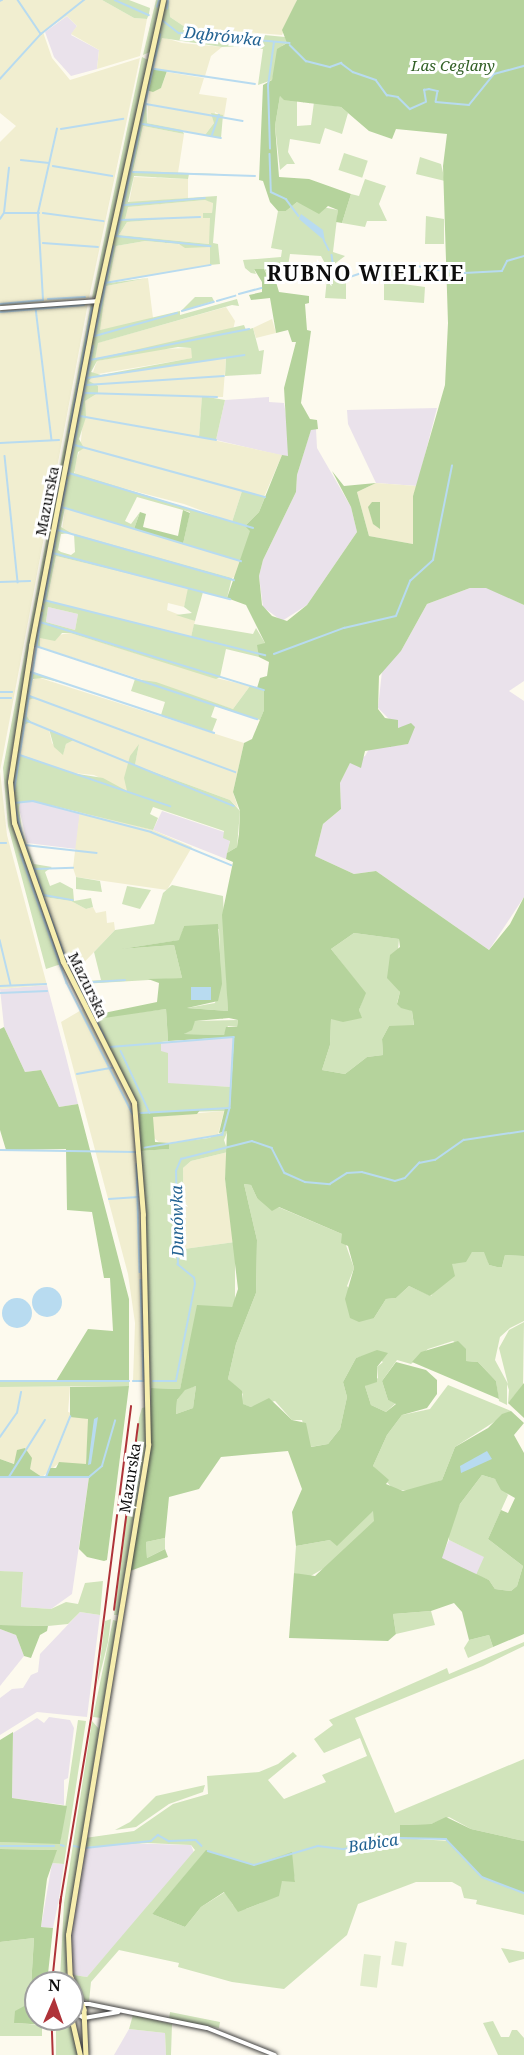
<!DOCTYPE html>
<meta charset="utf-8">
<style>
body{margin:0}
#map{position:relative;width:524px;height:2055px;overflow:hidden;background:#fdfaee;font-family:"Noto Serif",serif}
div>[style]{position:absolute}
.industrial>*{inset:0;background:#eae2eb;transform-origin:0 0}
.farmland>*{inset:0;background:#f1eed0}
.green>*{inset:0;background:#d1e4bb;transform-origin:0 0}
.forest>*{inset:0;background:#b5d39c}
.pitch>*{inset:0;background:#e1eccc;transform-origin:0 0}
.water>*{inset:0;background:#b8dbf0;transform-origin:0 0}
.round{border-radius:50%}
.stream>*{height:1.5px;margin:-0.75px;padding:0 0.75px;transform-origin:0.75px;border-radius:0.75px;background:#b8dbf0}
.roads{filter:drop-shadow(0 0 2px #404040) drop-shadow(0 0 2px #404040)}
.tertiary>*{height:4px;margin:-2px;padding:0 2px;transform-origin:2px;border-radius:2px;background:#fff}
.secondary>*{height:4.5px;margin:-2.25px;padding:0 2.25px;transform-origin:2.25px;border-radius:2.25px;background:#f7eeaf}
.rail>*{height:1.5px;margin:-0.75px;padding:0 0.75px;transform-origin:0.75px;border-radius:0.75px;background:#af3339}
span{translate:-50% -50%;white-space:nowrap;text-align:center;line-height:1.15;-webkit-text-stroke:6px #fff;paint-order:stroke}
.park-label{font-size:15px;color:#305e24;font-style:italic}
.street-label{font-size:15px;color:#0d0d0d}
.water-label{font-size:16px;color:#226292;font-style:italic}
.district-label{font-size:21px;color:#0d0d0d;font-weight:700;letter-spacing:1.5px}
.north{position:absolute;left:24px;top:1971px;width:60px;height:60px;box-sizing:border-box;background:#fff;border:2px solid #9e9e9e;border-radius:50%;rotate:2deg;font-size:16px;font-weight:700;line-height:24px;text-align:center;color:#0d0d0d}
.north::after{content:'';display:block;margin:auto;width:21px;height:27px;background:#af3339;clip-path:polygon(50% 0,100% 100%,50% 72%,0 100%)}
</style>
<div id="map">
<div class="industrial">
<div style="clip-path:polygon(67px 16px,77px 26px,71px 35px,99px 50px,97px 69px,71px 76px,54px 57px,45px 32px)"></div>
<div style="clip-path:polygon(269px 397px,269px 402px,284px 403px,290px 441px,288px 457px,216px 440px,225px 400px)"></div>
<div style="clip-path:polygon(437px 408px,417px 486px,376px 483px,348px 424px,347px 410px)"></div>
<div style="clip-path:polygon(311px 429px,316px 429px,317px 448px,351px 507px,357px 532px,307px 605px,282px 621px,263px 607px,259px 576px,263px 560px,296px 492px,297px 475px)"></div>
<div style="clip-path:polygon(486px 587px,524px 605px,524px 681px,509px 691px,524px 701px,524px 897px,489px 950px,376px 871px,354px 874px,315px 856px,323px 824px,341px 809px,340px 783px,350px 763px,365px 756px,369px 749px,408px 744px,407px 726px,398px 728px,378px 708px,382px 671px,401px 651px,427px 604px,470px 588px)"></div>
<div style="clip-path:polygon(48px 607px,78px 614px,75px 630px,46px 622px)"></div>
<div style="clip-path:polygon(33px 801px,80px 813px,76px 849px,27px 843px,19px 808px,20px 803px)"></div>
<div style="clip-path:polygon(162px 811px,224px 832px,230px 840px,226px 859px,153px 830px)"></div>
<div style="clip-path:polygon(47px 985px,65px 1053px,78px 1104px,59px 1107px,41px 1070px,25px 1072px,4px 1027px,0 989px)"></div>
<div style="clip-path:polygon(234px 1037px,231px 1087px,168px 1084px,168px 1054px,161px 1052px,161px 1042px)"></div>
<div style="clip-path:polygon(0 1477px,89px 1477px,72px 1594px,51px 1609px,21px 1607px,23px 1573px,0 1571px)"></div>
<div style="left:449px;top:1540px;width:40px;height:20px;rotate:25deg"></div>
<div style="clip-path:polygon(80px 1612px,100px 1615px,87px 1717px,37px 1712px,0 1735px,0 1698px,12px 1689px,23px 1688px,31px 1675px,38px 1672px,40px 1654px)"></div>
<div style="clip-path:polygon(0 1629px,16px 1635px,24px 1656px,0 1686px)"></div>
<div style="clip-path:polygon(49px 1717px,70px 1720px,74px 1728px,68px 1778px,64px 1780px,64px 1805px,12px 1798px,13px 1733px,37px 1718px,44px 1723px)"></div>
<div style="clip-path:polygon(121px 1843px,191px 1845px,195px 1855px,87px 1977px,74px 1975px,69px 1944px,83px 1847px)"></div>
<div style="clip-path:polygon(52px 1863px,64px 1864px,59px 1899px,53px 1928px,41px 1927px)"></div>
<div style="clip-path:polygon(129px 2029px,165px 2033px,166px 2055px,114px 2055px)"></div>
</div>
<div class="farmland">
<div style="clip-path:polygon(0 0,102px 0,134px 18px,147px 19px,140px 56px,97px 69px,99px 50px,71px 34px,77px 26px,67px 16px,43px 32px,52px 58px,70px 80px,140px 58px,89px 298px,0 306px,0 142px,16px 126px,0 113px)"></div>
<div style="clip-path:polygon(169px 0,297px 0,282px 35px,185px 27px,170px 17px)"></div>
<div style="clip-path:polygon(162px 37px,182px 43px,222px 47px,211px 56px,205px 76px,153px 69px)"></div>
<div style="clip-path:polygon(167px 72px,204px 78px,199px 94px,227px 98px,224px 117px,215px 112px,214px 123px,205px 135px,147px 123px,149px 91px,161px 88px)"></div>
<div style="clip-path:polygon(143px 126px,184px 134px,178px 173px,133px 172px)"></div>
<div style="clip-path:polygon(134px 177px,188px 179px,188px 198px,129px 203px)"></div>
<div style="clip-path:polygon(205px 200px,213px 202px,212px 213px,203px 214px,203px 218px,210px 218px,210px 244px,119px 235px,127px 222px,175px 218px,123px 219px,127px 207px)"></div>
<div style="clip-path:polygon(145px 241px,210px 247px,210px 265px,109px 283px,116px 246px)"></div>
<div style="clip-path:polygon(148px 278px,153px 318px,102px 333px,99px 328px,106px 286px)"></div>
<div style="clip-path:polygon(88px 303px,0 771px,7px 835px,47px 985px,0 989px,0 310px)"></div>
<div style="clip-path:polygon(226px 307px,235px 321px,233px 330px,94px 360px,97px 343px)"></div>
<div style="clip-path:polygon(272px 319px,276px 333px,256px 338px,253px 328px)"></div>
<div style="clip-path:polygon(191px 348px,193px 358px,92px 375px,97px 361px,157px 349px)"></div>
<div style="clip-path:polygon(226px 358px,223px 397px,202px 397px,199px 437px,282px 455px,264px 497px,242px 491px,232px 522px,184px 504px,76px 476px,73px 468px,80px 450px,85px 401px,98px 393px,89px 381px,92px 377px)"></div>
<div style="clip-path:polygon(376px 483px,417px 486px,413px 496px,413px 544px,369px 536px,357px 492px)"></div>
<div style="clip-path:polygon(65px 508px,241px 561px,237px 576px,232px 578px,62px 531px)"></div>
<div style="clip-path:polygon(56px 556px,189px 588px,184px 607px,168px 603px,167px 610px,195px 621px,191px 637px,47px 601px)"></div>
<div style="clip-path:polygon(70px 633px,216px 678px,250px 686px,233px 709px,40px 647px,40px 638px)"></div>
<div style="clip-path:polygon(evenodd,37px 677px,244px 743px,233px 792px,238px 808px,230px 800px,135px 765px,139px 744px,126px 778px,128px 792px,94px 775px,73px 773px,18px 754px,23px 725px,30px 720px,25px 717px,28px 699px,34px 698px,29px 696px,31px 682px,37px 677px,49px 730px,74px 740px,66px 744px,63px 754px,52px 743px,49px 730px)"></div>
<div style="clip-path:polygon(80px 810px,153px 830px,192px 847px,167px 890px,76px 877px,73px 868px)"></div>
<div style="clip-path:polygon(44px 897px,71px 901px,86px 909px,93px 907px,96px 913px,106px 911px,107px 923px,114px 922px,115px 930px,72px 975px)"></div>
<div style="clip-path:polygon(83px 1009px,133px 1109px,147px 1381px,133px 1381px,135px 1323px,128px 1274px,61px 1022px)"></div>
<div style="clip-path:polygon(224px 1111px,218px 1135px,161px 1144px,154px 1138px,152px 1117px)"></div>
<div style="clip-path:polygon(228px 1152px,225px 1179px,235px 1242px,184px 1249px,183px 1168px,191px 1161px)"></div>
<div style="clip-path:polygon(0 1387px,70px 1387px,68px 1412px,89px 1419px,86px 1465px,59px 1463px,42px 1477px,30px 1469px,0 1459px)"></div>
</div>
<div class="green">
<div style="clip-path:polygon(102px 0,129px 0,150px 8px,149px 14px,147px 19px,134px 18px)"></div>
<div style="clip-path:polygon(156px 0,161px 0,150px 52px,143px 55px)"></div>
<div style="clip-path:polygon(165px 0,169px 0,170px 17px,185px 27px,285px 37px,288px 42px,282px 46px,272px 80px,258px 85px,263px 49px,246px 46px,222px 47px,162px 38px,153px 69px,150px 68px)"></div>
<div style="clip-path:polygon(142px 57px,148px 60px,96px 296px,92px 298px)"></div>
<div style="clip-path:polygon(evenodd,146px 90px,147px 123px,182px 130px,184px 134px,143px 126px,133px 171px,219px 174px,189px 174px,188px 179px,134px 176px,128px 202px,217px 196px,213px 243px,218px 244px,220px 264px,210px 265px,210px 247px,185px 248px,179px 244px,145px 241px,116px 246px,109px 283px,148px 278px,106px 286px,100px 330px,180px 311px,180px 315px,237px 299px,239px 306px,232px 305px,98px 343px,95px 359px,244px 325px,246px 330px,253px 328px,259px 351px,264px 350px,261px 374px,225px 376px,226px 358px,92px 377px,89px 381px,98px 386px,98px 393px,85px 401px,86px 417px,79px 439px,84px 448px,78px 452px,74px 473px,232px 522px,242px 491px,265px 497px,259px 512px,245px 526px,251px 530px,241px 561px,183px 544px,190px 512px,137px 497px,125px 521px,131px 524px,140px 512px,134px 529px,65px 508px,61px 527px,71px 533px,61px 534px,58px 550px,61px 552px,71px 555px,75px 552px,74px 534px,232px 578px,227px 598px,203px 592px,195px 621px,176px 615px,192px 613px,184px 607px,188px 588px,56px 556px,47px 601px,191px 637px,194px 624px,253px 634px,256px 628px,265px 643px,259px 657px,226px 649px,220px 677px,216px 679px,70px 633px,62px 633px,55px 641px,40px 638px,40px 647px,33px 645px,99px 302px,146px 90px,205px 200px,213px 203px,212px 213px,203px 213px,203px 218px,210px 218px,209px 244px,119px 235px,127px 222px,177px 218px,125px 219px,128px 207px,205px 200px,146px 90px,178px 347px,191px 348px,192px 358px,101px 375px,91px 372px,97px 361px,178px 347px,146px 90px,48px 607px,78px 614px,75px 630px,46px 622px,48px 607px)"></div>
<div style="clip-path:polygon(280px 96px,297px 101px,297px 126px,311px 125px,314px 102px,341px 107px,348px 113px,342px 134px,325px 128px,320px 144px,290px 139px,288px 152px,295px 164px,287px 164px,280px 170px,275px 126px)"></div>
<div style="clip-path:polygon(211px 113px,223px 115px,221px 138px,205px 135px,214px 123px)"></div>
<div style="left:344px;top:153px;width:25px;height:18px;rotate:18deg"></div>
<div style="clip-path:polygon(420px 157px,441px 164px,445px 181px,416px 174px)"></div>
<div style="clip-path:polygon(365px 179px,386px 186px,379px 204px,387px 221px,367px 221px,365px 227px,342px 223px,351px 194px,359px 196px)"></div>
<div style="clip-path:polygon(297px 202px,338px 210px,333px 252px,345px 256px,333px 265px,340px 278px,346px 279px,346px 299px,325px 298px,327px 278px,333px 278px,321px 256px,290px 254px,287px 272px,270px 272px,269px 277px,264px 269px,254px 269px,256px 274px,251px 273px,245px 268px,243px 260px,281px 257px,282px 250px,271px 248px,278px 211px,286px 211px)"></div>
<div style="clip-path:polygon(426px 216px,444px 219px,444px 244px,425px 244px)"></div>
<div style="clip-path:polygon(393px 262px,405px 263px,403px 284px,425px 287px,424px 303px,384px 300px,384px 264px)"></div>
<div style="clip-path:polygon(195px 297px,212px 297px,214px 301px,181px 311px)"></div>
<div style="clip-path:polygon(91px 303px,94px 307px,8px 774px,12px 824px,61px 964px,46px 969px,8px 826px,3px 768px)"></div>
<div style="clip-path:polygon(202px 396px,225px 400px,216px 440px,199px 437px)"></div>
<div style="clip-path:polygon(29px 672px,71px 685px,42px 678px,33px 679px,29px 695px,35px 698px,28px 700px,25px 714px,31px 722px,23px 725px,19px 754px,72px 773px,103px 778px,127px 791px,124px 778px,130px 756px,139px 744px,135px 765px,230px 800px,240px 811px,237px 847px,227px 853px,230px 841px,223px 838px,224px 831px,153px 807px,150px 814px,158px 818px,153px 830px,33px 801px,20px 803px,19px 808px,22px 832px,34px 864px,52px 867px,45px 872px,50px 886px,60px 882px,73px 889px,74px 901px,91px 898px,93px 907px,86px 909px,71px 901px,44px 897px,72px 974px,78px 969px,85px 981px,101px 980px,94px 952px,115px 930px,154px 924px,163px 893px,172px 885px,223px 896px,228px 1011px,187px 1008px,215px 1003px,221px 978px,219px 929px,184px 926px,180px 940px,121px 949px,174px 945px,182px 978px,82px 984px,100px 1017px,166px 1009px,168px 1041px,161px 1042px,161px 1051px,168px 1053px,168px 1083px,231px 1087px,230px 1108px,224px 1111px,139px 1113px,69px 972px,14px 815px,12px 781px)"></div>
<div style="clip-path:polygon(135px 679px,156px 682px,233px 709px,250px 686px,264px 690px,264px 710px,260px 720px,215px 706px,211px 717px,217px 719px,212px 732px,161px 715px,165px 702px,131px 691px)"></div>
<div style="clip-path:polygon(49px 729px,74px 740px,66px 744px,63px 755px,54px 747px)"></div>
<div style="clip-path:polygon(76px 877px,100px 881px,102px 892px,76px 889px)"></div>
<div style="clip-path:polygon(127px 886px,151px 890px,140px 909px,122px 904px)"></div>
<div style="clip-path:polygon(354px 933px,399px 939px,395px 983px,400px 992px,397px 1003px,412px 1011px,414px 1026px,389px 1026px,382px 1039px,383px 1055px,367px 1057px,345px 1074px,322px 1070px,330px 1045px,331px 1019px,361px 1018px,359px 1010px,365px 993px,331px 949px)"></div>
<div style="clip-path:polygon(238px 1020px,237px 1027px,228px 1026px,224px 1035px,184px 1034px,195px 1021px)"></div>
<div style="clip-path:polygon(228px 1130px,224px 1140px,228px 1152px,191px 1161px,183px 1168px,184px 1249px,235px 1242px,235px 1301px,232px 1307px,193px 1330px,180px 1389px,151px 1388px,141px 1151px,168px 1149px,169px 1143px,209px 1138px)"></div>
<div style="clip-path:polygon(244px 1184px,251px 1185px,257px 1198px,342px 1234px,354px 1268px,347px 1286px,374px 1318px,386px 1299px,396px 1298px,409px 1286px,431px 1296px,452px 1264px,472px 1252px,485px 1251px,489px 1265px,497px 1267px,502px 1267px,505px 1255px,524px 1256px,524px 1321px,510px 1328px,500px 1337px,495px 1360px,508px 1384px,499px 1348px,509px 1330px,524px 1322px,523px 1386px,508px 1403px,509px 1390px,507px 1384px,507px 1405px,499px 1401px,496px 1381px,478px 1362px,466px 1361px,465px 1349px,453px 1341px,428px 1349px,411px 1364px,397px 1360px,382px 1381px,388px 1400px,396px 1403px,386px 1412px,371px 1405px,365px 1386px,378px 1378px,377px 1367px,383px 1362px,370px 1354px,356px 1358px,343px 1382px,347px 1397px,340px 1429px,328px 1444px,310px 1447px,302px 1420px,292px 1420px,275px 1401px,251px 1407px,242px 1404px,243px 1394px,228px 1379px,236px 1344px,256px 1293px,257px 1240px)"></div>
<div style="clip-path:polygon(0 1381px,129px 1381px,129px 1386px,0 1387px)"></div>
<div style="clip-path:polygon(448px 1385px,511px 1411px,455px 1447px,442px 1480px,409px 1491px,393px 1489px,373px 1466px,387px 1435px,402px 1415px,430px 1409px)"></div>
<div style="clip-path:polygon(196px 1386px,193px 1408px,176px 1414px,177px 1400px,185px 1389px)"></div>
<div style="clip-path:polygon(147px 1407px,146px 1444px,118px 1615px,114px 1615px,139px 1418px,142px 1408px)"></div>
<div style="clip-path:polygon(482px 1475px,495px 1479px,508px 1495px,488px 1539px,523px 1566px,517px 1586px,511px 1591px,495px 1589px,489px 1580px,476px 1575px,484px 1557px,449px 1540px,449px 1529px,460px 1504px)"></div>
<div style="clip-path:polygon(374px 1510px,374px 1522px,333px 1563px,309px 1577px,294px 1573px,296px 1546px,330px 1540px)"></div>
<div style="clip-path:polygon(165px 1538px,165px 1549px,147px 1558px,146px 1542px)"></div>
<div style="clip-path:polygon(0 1571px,23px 1572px,21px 1607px,51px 1609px,66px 1602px,78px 1604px,85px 1583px,103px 1581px,100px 1615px,80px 1612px,68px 1624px,48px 1626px,0 1625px)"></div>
<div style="clip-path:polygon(431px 1611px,435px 1625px,396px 1634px,393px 1614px)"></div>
<div style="clip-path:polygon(111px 1619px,108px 1642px,97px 1686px,105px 1621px)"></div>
<div style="clip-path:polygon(113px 1620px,117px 1621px,101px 1718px,93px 1717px)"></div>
<div style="clip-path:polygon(489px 1635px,493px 1647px,468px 1658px,464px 1648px,469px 1640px)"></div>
<div style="clip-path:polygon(evenodd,524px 1642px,524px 1646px,483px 1666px,355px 1718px,395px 1813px,524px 1759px,524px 1841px,471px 1829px,449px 1817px,431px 1824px,400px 1825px,400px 1838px,450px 1841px,485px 1878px,524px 1893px,524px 1915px,476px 1904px,477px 1900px,464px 1898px,461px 1887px,452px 1882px,416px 1882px,358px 1904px,347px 1935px,284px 1989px,232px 1982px,178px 1967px,179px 1963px,119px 1950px,91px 1982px,89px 2002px,84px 1999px,74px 1975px,87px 1977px,195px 1850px,191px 1845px,147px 1843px,83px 1847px,85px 1838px,134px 1831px,173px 1804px,208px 1794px,207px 1776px,259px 1772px,278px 1764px,293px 1752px,297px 1756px,268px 1780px,284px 1799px,326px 1782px,322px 1775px,367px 1756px,360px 1738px,324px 1753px,314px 1739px,333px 1725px,329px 1720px,434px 1674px,447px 1668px,449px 1674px,524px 1642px,206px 1851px,254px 1865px,290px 1853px,295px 1881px,282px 1881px,261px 1903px,246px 1909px,233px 1905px,225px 1892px,201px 1907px,185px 1927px,152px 1914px,206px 1851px)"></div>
<div style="clip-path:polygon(78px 1720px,86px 1721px,64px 1864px,52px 1863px,56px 1850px,0 1849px,0 1842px,60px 1843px)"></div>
<div style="clip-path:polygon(92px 1721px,99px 1729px,66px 1938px,67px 1983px,56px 1983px,56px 1977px,60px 1978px,64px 1903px)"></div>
<div style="clip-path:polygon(205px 1785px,203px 1792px,169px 1804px,136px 1827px,115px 1830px,130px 1822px,156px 1796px)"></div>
<div style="clip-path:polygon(34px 1938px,30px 2003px,14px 2023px,42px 2025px,42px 2036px,0 2036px,0 1942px)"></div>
<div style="clip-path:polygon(501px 1948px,524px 1952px,524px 1959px,509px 1963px)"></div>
<div style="clip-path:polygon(170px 2012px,220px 2022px,219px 2028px,169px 2019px)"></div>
<div style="clip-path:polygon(133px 2015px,172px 2024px,171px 2055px,166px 2055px,165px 2033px,129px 2029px)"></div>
<div style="clip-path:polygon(56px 2019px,70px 2019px,78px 2055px,56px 2055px)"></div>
<div style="clip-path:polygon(493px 2021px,501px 2037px,509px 2037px,512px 2030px,517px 2030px,524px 2038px,524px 2055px,498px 2055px,483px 2023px)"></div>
</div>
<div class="forest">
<div style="clip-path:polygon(evenodd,297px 0,524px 0,524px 605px,486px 588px,470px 588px,427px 604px,401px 651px,379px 676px,378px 709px,385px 718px,398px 720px,398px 728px,411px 723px,415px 727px,408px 744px,365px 751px,361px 768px,350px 763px,340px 783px,341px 809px,323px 824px,315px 856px,354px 874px,376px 871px,489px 950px,510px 924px,524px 897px,524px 1256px,505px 1255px,502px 1267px,497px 1267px,489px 1265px,484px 1252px,472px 1252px,466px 1262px,452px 1264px,455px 1276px,430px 1296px,409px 1286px,396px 1298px,386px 1299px,374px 1318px,359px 1322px,350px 1318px,345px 1299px,354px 1268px,348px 1246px,341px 1243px,342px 1234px,279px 1207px,272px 1211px,257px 1198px,251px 1185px,244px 1184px,257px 1240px,256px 1293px,236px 1344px,228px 1379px,242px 1391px,243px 1404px,251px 1407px,269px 1398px,292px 1420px,306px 1423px,311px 1447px,328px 1444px,340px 1429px,347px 1397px,343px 1382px,356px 1358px,377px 1350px,388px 1353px,377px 1367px,377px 1382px,365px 1386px,371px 1405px,386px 1412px,396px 1404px,388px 1400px,382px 1381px,396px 1362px,426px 1370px,437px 1380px,437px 1394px,427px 1408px,402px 1415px,387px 1435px,373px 1466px,389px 1480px,386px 1484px,403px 1491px,442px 1480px,455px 1447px,488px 1428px,502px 1414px,511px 1411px,524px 1423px,514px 1435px,524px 1453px,524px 1634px,493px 1647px,489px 1635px,469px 1640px,462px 1612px,454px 1603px,431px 1611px,393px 1614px,396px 1634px,388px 1641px,289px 1638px,294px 1573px,315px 1576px,374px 1521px,373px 1511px,337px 1546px,330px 1540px,296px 1546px,292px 1512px,302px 1489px,288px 1451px,221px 1457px,199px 1489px,169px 1497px,165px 1538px,146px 1542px,147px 1558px,165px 1549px,168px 1557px,130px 1571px,149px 1454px,151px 1388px,180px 1389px,197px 1305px,232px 1307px,238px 1289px,225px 1179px,227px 1131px,219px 1133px,225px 1108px,230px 1108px,234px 1037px,168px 1041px,166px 1009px,104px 1018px,99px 1014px,157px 1002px,159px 983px,148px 979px,182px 978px,174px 945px,121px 949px,179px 940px,184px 926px,218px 924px,222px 984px,218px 1001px,187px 1008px,228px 1011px,222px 915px,233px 862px,226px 859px,227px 853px,237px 847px,239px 834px,240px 811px,233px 792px,244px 743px,252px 739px,264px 710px,264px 690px,257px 688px,260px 678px,267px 676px,269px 662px,259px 657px,257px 645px,265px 643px,246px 605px,227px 598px,250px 531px,245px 526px,259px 512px,282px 455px,288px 456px,284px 388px,296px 342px,292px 342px,288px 330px,276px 333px,270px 298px,251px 300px,249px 295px,262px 292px,262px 282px,254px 269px,264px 269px,270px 281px,276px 282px,279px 292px,309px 296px,309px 303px,305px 304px,307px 330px,311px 331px,301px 403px,310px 419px,317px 420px,318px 429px,311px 430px,297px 475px,296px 492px,263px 560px,259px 576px,262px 605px,272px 616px,287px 621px,307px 605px,357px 532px,351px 507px,332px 471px,344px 486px,376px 483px,357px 492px,369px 536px,413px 544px,413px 496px,445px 385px,448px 323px,443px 166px,447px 134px,396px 129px,392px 139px,369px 131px,341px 107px,284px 100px,280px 96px,275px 126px,279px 177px,309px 179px,351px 194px,342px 223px,336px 222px,338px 210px,328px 206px,319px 214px,297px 202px,286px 211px,278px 211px,270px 202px,263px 181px,259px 180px,263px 85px,272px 80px,277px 49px,287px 43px,282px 30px,297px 0,354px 933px,399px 939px,400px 947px,390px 955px,387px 978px,400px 992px,397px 1004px,401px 1008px,412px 1011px,414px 1025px,389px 1026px,382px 1039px,383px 1055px,367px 1057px,345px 1074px,322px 1070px,330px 1045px,331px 1019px,343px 1022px,362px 1018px,359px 1010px,366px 993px,331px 949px,354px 933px,297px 0,229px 1018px,238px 1020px,237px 1027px,226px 1027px,224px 1035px,184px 1034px,192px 1030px,195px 1021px,229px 1018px,297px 0,196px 1386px,193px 1408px,176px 1414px,177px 1400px,185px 1390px,196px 1386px,297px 0,482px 1475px,495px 1479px,501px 1490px,515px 1498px,508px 1513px,501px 1510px,488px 1539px,523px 1566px,517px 1586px,511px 1591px,495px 1589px,489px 1580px,442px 1558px,460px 1504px,482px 1475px)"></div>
<div style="clip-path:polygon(150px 68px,167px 71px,161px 88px,153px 92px,146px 90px)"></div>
<div style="clip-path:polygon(372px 502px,380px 502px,380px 529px,373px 524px,368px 507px)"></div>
<div style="clip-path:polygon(183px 510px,190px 513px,183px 544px,134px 529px,140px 512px,146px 514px,143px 527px,178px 536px)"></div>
<div style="clip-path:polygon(4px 1027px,25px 1072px,41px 1070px,59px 1107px,78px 1104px,129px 1299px,129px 1381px,56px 1381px,88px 1329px,113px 1331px,110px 1278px,104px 1278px,92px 1212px,67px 1210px,66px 1149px,6px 1150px,0 1130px,0 1029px)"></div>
<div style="clip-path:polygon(200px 1110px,197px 1114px,153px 1117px,155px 1142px,169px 1143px,169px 1149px,141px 1151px,139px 1113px)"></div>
<div style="clip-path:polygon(458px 1341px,466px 1349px,466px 1361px,478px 1362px,496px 1381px,499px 1399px,412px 1362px,421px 1352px)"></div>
<div style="clip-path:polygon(524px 1383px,524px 1418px,508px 1403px)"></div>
<div style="clip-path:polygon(129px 1386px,107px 1560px,104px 1561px,87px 1557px,79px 1549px,89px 1477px,46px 1477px,50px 1468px,56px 1468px,59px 1462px,86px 1464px,88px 1419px,70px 1417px,70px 1387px)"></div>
<div style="clip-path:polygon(25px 1448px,32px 1458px,30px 1469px,42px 1477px,0 1477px,0 1459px,14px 1464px,17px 1450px)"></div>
<div style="clip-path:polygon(0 1625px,48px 1626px,47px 1631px,40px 1635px,31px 1658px,24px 1656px,16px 1635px,0 1629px)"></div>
<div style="clip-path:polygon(13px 1732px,12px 1798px,67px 1806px,60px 1844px,0 1842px,0 1740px)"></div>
<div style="clip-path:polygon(446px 1817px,471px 1829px,524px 1841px,524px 1893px,482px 1877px,446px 1839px,400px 1838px,400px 1825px,431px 1824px)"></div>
<div style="clip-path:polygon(0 1849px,57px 1850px,47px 1879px,41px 1927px,53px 1928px,47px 1983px,36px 1983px,36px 2019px,48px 2019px,48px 2025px,14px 2023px,15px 2011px,30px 2003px,34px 1938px,0 1942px)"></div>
<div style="clip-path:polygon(206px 1850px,254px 1865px,292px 1852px,295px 1882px,282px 1881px,279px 1896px,238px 1912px,224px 1892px,201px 1907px,185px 1927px,152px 1914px)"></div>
</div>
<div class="pitch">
<div style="left:395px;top:1941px;width:12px;height:24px;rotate:9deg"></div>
<div style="left:364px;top:1954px;width:17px;height:32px;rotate:7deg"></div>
</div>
<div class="water">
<div style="clip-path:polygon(301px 214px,323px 230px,325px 241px,299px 219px)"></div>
<div style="left:191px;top:987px;width:20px;height:13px"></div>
<div class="round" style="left:32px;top:1287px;width:30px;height:30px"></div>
<div class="round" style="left:2px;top:1298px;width:30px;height:30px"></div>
<div style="clip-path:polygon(98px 1417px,91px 1464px,88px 1465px,94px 1419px)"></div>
<div style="clip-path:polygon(487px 1451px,492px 1459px,461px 1473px,460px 1466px)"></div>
</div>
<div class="stream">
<div style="left:18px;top:0;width:41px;rotate:55.9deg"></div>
<div style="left:115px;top:0;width:37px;rotate:24deg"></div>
<div style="left:0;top:1px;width:2px;rotate:-27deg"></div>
<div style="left:157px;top:7px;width:7px;rotate:-74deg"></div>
<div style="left:167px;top:9px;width:9px;rotate:-84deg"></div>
<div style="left:161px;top:19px;width:23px;rotate:38deg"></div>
<div style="left:179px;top:33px;width:111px;rotate:5.1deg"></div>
<div style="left:290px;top:45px;width:23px;rotate:45deg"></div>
<div style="left:306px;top:61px;width:25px;rotate:14deg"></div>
<div style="left:330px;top:67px;width:12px;rotate:-20deg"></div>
<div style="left:341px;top:63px;width:15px;rotate:37deg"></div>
<div style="left:353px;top:72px;width:24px;rotate:19deg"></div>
<div style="left:376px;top:80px;width:19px;rotate:54deg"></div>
<div style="left:387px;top:95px;width:11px;rotate:10deg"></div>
<div style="left:398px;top:97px;width:17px;rotate:45deg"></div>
<div style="left:410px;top:109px;width:17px;rotate:-24deg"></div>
<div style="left:426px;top:102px;width:12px;rotate:-99deg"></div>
<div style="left:424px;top:90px;width:5px;rotate:-11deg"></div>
<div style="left:429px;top:89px;width:9px;rotate:13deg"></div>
<div style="left:438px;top:91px;width:11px;rotate:100deg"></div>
<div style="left:436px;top:102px;width:33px;rotate:5deg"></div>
<div style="left:469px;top:105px;width:40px;rotate:-51deg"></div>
<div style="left:494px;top:74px;width:31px;rotate:-15deg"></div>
<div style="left:155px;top:69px;width:101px;rotate:8.5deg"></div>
<div style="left:0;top:79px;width:61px;rotate:-47.7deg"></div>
<div style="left:41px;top:34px;width:55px;rotate:-38.3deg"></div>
<div style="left:146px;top:104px;width:98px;rotate:9.9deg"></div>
<div style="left:143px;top:124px;width:79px;rotate:10.2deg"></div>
<div style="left:61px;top:129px;width:63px;rotate:-9.2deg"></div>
<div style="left:212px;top:135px;width:21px;rotate:-71deg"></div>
<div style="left:270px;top:149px;width:63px;rotate:-91.8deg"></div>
<div style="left:268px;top:86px;width:44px;rotate:-82.2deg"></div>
<div style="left:270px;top:154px;width:38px;rotate:88deg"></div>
<div style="left:271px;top:192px;width:17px;rotate:25deg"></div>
<div style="left:286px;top:199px;width:21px;rotate:53deg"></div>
<div style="left:21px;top:160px;width:28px;rotate:6deg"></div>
<div style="left:53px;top:166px;width:60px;rotate:9.6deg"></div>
<div style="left:133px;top:172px;width:122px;rotate:1.9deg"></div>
<div style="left:125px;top:205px;width:80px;rotate:-5deg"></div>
<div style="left:4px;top:213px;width:45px;rotate:-83.7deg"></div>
<div style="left:43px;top:213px;width:61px;rotate:7.6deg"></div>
<div style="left:0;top:219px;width:7px;rotate:-56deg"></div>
<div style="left:4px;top:213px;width:35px"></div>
<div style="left:121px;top:220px;width:79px;rotate:-2.2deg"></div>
<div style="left:117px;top:234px;width:204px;rotate:-77.8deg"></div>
<div style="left:116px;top:236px;width:95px;rotate:6.1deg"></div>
<div style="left:324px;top:240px;width:11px;rotate:63deg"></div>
<div style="left:43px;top:243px;width:55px;rotate:4.2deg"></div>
<div style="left:114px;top:246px;width:92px;rotate:101.9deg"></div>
<div style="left:95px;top:336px;width:85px;rotate:-15.7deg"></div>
<div style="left:332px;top:255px;width:14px;rotate:82deg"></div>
<div style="left:334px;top:269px;width:14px;rotate:45deg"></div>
<div style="left:344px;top:279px;width:50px;rotate:-18.8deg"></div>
<div style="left:391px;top:263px;width:35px;rotate:7deg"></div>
<div style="left:430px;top:269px;width:34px;rotate:7deg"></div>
<div style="left:464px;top:273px;width:38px;rotate:-3deg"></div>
<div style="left:502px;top:271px;width:11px;rotate:-63deg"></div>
<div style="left:507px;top:261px;width:18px;rotate:-16deg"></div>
<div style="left:105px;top:283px;width:107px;rotate:-9.7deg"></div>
<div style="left:239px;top:294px;width:23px;rotate:-15deg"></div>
<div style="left:48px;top:299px;width:37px;rotate:-3deg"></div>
<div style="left:217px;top:301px;width:19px;rotate:-16deg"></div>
<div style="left:0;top:304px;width:43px;rotate:-5.3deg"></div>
<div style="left:43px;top:300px;width:87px;rotate:-93.3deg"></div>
<div style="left:38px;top:213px;width:86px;rotate:-77.3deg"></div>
<div style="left:36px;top:308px;width:133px;rotate:83.1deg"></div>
<div style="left:182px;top:311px;width:33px;rotate:-16deg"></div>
<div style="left:0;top:312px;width:84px;rotate:-4.8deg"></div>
<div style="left:90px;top:360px;width:162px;rotate:-11deg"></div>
<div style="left:87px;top:378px;width:159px;rotate:-8.3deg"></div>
<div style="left:86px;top:385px;width:138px;rotate:-3.7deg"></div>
<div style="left:85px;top:393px;width:132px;rotate:1.7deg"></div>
<div style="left:80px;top:416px;width:138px;rotate:10deg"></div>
<div style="left:69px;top:433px;width:127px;rotate:-79.6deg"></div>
<div style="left:0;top:443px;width:59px;rotate:-2.9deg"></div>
<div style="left:75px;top:445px;width:197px;rotate:15.3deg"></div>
<div style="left:5px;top:456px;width:127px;rotate:84.1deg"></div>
<div style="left:69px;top:473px;width:192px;rotate:16.6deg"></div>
<div style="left:68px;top:476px;width:132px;rotate:-79.1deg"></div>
<div style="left:62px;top:507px;width:187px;rotate:16.8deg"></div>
<div style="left:58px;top:530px;width:183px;rotate:15.9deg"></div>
<div style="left:55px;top:541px;width:62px;rotate:-78.9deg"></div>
<div style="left:53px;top:553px;width:183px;rotate:14.6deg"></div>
<div style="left:0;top:582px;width:30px;rotate:-2deg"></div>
<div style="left:44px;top:600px;width:228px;rotate:14deg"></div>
<div style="left:44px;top:603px;width:61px;rotate:-79.6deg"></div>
<div style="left:43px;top:609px;width:3px;rotate:-90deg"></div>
<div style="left:40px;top:622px;width:234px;rotate:16.9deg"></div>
<div style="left:36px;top:646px;width:233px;rotate:18.3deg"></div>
<div style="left:274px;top:654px;width:75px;rotate:-20.4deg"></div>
<div style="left:344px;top:628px;width:53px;rotate:-13deg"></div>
<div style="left:396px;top:616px;width:38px;rotate:-68deg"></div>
<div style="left:410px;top:581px;width:31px;rotate:-42deg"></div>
<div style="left:433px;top:560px;width:96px;rotate:-78.6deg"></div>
<div style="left:31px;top:672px;width:193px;rotate:18.4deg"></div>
<div style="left:0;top:692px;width:12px"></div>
<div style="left:27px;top:695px;width:222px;rotate:20.3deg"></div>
<div style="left:0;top:698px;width:11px"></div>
<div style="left:23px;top:719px;width:228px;rotate:22.4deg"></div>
<div style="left:17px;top:754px;width:162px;rotate:18.8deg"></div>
<div style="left:14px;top:791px;width:180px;rotate:-81.1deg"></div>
<div style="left:23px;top:839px;width:37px;rotate:-104deg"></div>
<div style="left:14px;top:803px;width:19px;rotate:-6deg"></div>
<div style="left:33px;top:801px;width:122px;rotate:14.7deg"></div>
<div style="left:151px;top:832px;width:87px;rotate:22.4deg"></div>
<div style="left:0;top:843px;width:6px"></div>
<div style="left:25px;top:844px;width:21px;rotate:71deg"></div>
<div style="left:25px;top:845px;width:72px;rotate:6.3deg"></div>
<div style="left:21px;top:854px;width:137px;rotate:70.4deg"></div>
<div style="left:67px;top:983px;width:147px;rotate:63.3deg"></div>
<div style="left:34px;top:868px;width:29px;rotate:70deg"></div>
<div style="left:44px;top:895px;width:29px;rotate:10deg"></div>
<div style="left:35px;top:869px;width:38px;rotate:-2deg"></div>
<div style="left:44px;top:898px;width:79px;rotate:70deg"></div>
<div style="left:0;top:940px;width:46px;rotate:76.3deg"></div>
<div style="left:74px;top:977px;width:68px;rotate:62.7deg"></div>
<div style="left:78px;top:983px;width:47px;rotate:-3.7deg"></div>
<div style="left:0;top:986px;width:46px;rotate:-2.5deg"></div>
<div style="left:0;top:993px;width:47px;rotate:-2.4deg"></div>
<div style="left:110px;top:1047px;width:124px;rotate:-4.6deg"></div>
<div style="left:234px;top:1037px;width:71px;rotate:93.2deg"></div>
<div style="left:230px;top:1108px;width:28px;rotate:105deg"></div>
<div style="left:223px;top:1135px;width:79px;rotate:170.5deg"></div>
<div style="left:121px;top:1051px;width:68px;rotate:64.9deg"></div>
<div style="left:77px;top:1074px;width:35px;rotate:-10deg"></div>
<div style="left:141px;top:1113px;width:88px;rotate:-3.3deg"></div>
<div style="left:0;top:1150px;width:136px;rotate:0.8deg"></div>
<div style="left:137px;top:1164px;width:108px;rotate:88.4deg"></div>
<div style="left:109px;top:1199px;width:29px;rotate:-4deg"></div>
<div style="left:141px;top:1280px;width:101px;rotate:88.3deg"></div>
<div style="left:0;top:1381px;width:129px"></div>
<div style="left:133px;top:1381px;width:10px"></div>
<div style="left:153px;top:1381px;width:23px"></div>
<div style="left:176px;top:1381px;width:99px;rotate:-78.9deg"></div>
<div style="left:195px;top:1284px;width:6px;rotate:-99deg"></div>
<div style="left:194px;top:1278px;width:21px;rotate:-141deg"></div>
<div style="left:178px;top:1265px;width:94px;rotate:-91.2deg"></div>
<div style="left:176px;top:1171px;width:13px;rotate:-67deg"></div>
<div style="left:181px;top:1159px;width:73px;rotate:-14.2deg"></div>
<div style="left:252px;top:1141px;width:21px;rotate:19deg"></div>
<div style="left:272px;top:1148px;width:28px;rotate:63deg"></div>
<div style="left:285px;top:1173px;width:22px;rotate:24deg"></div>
<div style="left:305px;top:1182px;width:25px;rotate:5deg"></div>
<div style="left:330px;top:1184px;width:20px;rotate:-33deg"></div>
<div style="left:347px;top:1173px;width:15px;rotate:-4deg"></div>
<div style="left:362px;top:1172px;width:34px;rotate:15deg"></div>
<div style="left:395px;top:1181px;width:10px;rotate:-17deg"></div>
<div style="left:405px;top:1178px;width:21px;rotate:-47deg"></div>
<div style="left:419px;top:1163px;width:16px;rotate:-11deg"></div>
<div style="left:435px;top:1160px;width:35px;rotate:-35deg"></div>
<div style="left:464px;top:1140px;width:61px;rotate:-8.5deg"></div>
<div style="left:0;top:1437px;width:29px;rotate:-55deg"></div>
<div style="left:17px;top:1413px;width:21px;rotate:-79deg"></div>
<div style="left:0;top:1477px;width:89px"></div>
<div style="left:89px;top:1477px;width:17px;rotate:-40deg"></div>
<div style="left:102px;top:1466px;width:47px;rotate:-73.9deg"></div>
<div style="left:9px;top:1477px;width:67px;rotate:-57.7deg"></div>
<div style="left:46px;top:1477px;width:65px;rotate:-68.2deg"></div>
<div style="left:61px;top:1845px;width:3px;rotate:18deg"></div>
<div style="left:0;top:1846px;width:54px"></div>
<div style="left:74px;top:1846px;width:5px;rotate:11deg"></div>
<div style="left:85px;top:1848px;width:66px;rotate:-6.1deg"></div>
<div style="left:151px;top:1841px;width:9px;rotate:-41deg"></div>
<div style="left:158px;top:1835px;width:13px;rotate:29deg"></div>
<div style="left:169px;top:1841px;width:27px;rotate:-2deg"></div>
<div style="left:196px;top:1840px;width:8px;rotate:45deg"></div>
<div style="left:208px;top:1851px;width:48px;rotate:16.9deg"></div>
<div style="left:254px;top:1865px;width:67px;rotate:-16.5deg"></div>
<div style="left:318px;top:1846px;width:26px;rotate:7deg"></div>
<div style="left:344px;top:1849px;width:57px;rotate:-11.1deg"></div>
<div style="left:400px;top:1838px;width:46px;rotate:1.2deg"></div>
<div style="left:446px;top:1839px;width:52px;rotate:46.5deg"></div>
<div style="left:482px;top:1877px;width:45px;rotate:20.9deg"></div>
</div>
<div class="roads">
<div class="tertiary">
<div style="left:0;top:308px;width:97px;rotate:-4.1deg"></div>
<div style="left:72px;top:2009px;width:8px;rotate:-40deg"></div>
<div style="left:78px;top:2004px;width:11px"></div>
<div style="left:89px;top:2004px;width:120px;rotate:11.5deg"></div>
<div style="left:207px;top:2028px;width:73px;rotate:21.7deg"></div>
<div style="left:72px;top:2011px;width:14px;rotate:30deg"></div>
<div style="left:84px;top:2018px;width:35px;rotate:-10deg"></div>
</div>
<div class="secondary">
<div style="left:71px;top:1977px;width:35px;rotate:68deg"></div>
<div style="left:84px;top:2010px;width:45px;rotate:87.5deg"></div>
<div style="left:70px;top:1983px;width:48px;rotate:-92.4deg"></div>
<div style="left:68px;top:1935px;width:497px;rotate:-80.7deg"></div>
<div style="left:148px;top:1444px;width:229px;rotate:-91.3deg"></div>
<div style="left:143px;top:1215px;width:112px;rotate:-94.6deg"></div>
<div style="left:134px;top:1103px;width:158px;rotate:-116.7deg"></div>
<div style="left:63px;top:962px;width:147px;rotate:-109.4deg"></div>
<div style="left:14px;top:823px;width:41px;rotate:-95.6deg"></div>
<div style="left:10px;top:782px;width:138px;rotate:-81.2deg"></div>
<div style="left:31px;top:646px;width:351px;rotate:-79.2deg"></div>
<div style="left:97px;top:301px;width:308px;rotate:-77.6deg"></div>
<div style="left:72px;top:2019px;width:37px;rotate:77deg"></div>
</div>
</div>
<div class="rail">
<div style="left:114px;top:1610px;width:187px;rotate:-82.6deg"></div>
<div style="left:60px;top:1904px;width:188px;rotate:-80.5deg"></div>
<div style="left:91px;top:1719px;width:315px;rotate:-82.7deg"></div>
<div style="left:52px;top:1983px;width:86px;rotate:-84deg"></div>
<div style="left:52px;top:2019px;width:36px;rotate:88deg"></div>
</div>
<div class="park-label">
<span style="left:453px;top:66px">Las Ceglany</span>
</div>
<div class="street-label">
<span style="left:47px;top:501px;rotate:-79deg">Mazurska</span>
<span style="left:88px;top:985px;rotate:64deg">Mazurska</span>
<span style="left:130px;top:1478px;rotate:-81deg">Mazurska</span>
</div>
<div class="water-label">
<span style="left:223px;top:36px;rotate:6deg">Dąbrówka</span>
<span style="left:177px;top:1221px;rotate:-91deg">Dunówka</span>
<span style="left:373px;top:1843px;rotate:-9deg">Babica</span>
</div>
<div class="district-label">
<span style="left:366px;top:273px">RUBNO WIELKIE</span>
</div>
<div class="north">N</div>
</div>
